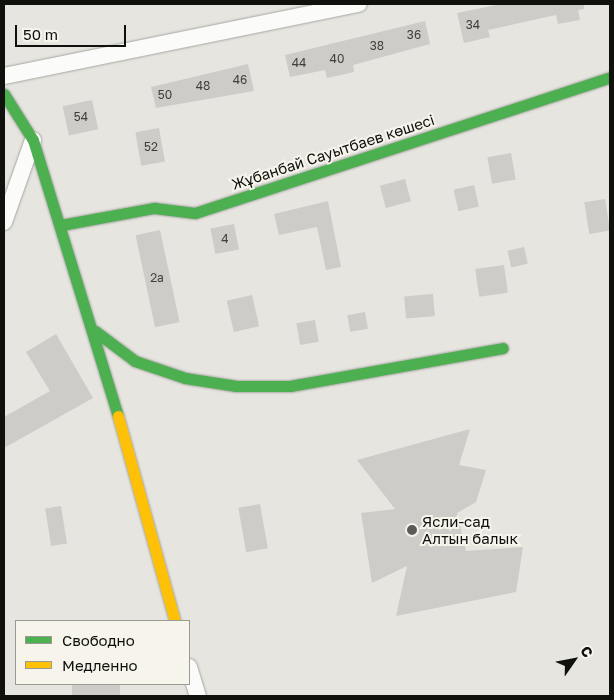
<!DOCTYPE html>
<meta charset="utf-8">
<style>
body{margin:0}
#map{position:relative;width:614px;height:700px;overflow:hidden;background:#e6e5e0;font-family:"Golos Text",sans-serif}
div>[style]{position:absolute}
.building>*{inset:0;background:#cdccc8;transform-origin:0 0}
.roads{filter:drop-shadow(0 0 1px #a7a6a2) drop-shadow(0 0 1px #a7a6a2)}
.street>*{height:16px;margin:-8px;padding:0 8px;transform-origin:8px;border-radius:8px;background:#fbfbfa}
.fast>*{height:11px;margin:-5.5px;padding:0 5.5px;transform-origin:5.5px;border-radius:5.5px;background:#4caf50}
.slow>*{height:11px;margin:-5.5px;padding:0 5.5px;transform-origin:5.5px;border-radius:5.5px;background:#ffc107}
.dots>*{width:14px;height:14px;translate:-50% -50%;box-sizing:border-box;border:2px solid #f6f4eb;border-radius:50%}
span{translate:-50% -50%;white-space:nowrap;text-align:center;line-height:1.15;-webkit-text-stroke:4px #f6f4eb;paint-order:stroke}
.number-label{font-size:12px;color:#3f3f3c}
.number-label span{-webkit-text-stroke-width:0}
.street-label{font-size:15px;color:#10100d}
.poi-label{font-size:15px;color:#10100d}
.left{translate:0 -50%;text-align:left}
.frame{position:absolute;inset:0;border:5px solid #10100d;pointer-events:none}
.legend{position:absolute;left:15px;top:620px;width:175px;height:65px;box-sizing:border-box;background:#f6f4eb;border:1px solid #9a9992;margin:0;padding:6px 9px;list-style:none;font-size:15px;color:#10100d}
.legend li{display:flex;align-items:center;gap:10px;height:25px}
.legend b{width:25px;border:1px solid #9a9992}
.north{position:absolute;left:549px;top:635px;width:50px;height:50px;-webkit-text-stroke:4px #f6f4eb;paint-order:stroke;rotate:57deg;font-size:14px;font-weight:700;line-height:20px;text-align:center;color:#10100d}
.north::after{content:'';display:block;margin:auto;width:18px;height:22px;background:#10100d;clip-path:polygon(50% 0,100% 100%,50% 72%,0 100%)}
.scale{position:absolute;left:15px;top:25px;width:111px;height:22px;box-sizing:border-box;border:2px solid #10100d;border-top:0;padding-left:6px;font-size:15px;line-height:18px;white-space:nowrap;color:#10100d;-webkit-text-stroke:4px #f6f4eb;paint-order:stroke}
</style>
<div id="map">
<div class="building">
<div style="clip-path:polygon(501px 4px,584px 4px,584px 9px,578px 10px,580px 20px,558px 24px,556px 15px,488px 30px,490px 37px,464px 43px,457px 13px)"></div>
<div style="clip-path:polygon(425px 21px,430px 44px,353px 65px,354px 72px,327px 78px,325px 70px,290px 77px,285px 55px)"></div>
<div style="clip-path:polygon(248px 64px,254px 91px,156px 108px,151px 87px)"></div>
<div style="left:92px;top:100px;width:30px;height:30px;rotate:78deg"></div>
<div style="left:159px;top:128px;width:34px;height:24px;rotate:80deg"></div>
<div style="left:511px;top:153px;width:27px;height:24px;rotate:80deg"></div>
<div style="left:405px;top:179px;width:23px;height:26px;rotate:75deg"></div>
<div style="left:474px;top:185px;width:22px;height:21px;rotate:77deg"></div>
<div style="left:605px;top:199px;width:32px;height:21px;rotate:81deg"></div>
<div style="clip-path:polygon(328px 201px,341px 267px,326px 270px,317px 227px,279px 235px,274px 214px)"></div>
<div style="left:234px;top:224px;width:26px;height:24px;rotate:79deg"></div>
<div style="left:160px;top:230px;width:94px;height:25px;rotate:78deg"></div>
<div style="left:524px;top:247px;width:17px;height:17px;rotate:77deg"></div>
<div style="left:504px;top:265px;width:28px;height:29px;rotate:82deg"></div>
<div style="left:433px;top:294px;width:22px;height:29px;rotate:85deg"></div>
<div style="left:252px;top:295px;width:32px;height:26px;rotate:77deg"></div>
<div style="left:365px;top:312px;width:17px;height:18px;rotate:80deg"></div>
<div style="left:315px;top:320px;width:22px;height:19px;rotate:80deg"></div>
<div style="clip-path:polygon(56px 334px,93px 398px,4px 448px,4px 417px,50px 391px,26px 352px)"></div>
<div style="clip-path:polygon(470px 429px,459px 465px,486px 470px,476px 502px,457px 513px,466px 551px,523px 547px,516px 592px,396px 616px,407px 566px,372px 583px,361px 513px,395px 509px,357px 460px)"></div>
<div style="left:260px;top:504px;width:45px;height:22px;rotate:80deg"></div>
<div style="left:61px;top:506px;width:38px;height:16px;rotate:81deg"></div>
<div style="left:72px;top:684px;width:48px;height:13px"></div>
</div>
<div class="roads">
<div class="street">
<div style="left:4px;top:76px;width:362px;rotate:-11.5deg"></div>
<div style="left:4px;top:222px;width:87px;rotate:-70.5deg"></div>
<div style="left:189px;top:667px;width:30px;rotate:73deg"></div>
</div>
<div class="fast">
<div style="left:4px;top:94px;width:54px;rotate:57.8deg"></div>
<div style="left:33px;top:140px;width:289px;rotate:72.9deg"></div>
<div style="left:61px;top:225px;width:95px;rotate:-10.4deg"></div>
<div style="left:154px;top:208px;width:41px;rotate:7deg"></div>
<div style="left:195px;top:213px;width:437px;rotate:-18.1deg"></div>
<div style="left:95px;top:331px;width:50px;rotate:36.9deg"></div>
<div style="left:135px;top:361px;width:53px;rotate:18.8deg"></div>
<div style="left:185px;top:378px;width:52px;rotate:8.9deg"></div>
<div style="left:236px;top:386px;width:54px"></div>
<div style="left:290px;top:386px;width:216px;rotate:-10.1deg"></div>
</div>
<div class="slow">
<div style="left:118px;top:416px;width:213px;rotate:74.5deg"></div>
</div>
</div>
<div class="dots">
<div style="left:412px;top:530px;background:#5b5b57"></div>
</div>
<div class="number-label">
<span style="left:473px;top:25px">34</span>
<span style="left:414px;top:35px">36</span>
<span style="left:377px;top:46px">38</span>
<span style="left:337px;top:59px">40</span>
<span style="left:299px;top:63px">44</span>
<span style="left:240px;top:80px">46</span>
<span style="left:203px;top:86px">48</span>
<span style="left:165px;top:95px">50</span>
<span style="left:81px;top:117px">54</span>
<span style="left:151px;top:147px">52</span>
<span style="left:225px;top:239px">4</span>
<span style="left:157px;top:278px">2а</span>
</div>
<div class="street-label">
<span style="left:333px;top:152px;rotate:-18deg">Жұбанбай Сауытбаев көшесі</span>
</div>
<div class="poi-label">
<span class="left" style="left:422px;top:530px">Ясли-сад<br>Алтын балык</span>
</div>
<div class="frame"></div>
<ul class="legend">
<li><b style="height:6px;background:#4caf50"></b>Свободно</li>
<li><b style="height:6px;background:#ffc107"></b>Медленно</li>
</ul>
<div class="north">С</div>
<div class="scale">50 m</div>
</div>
